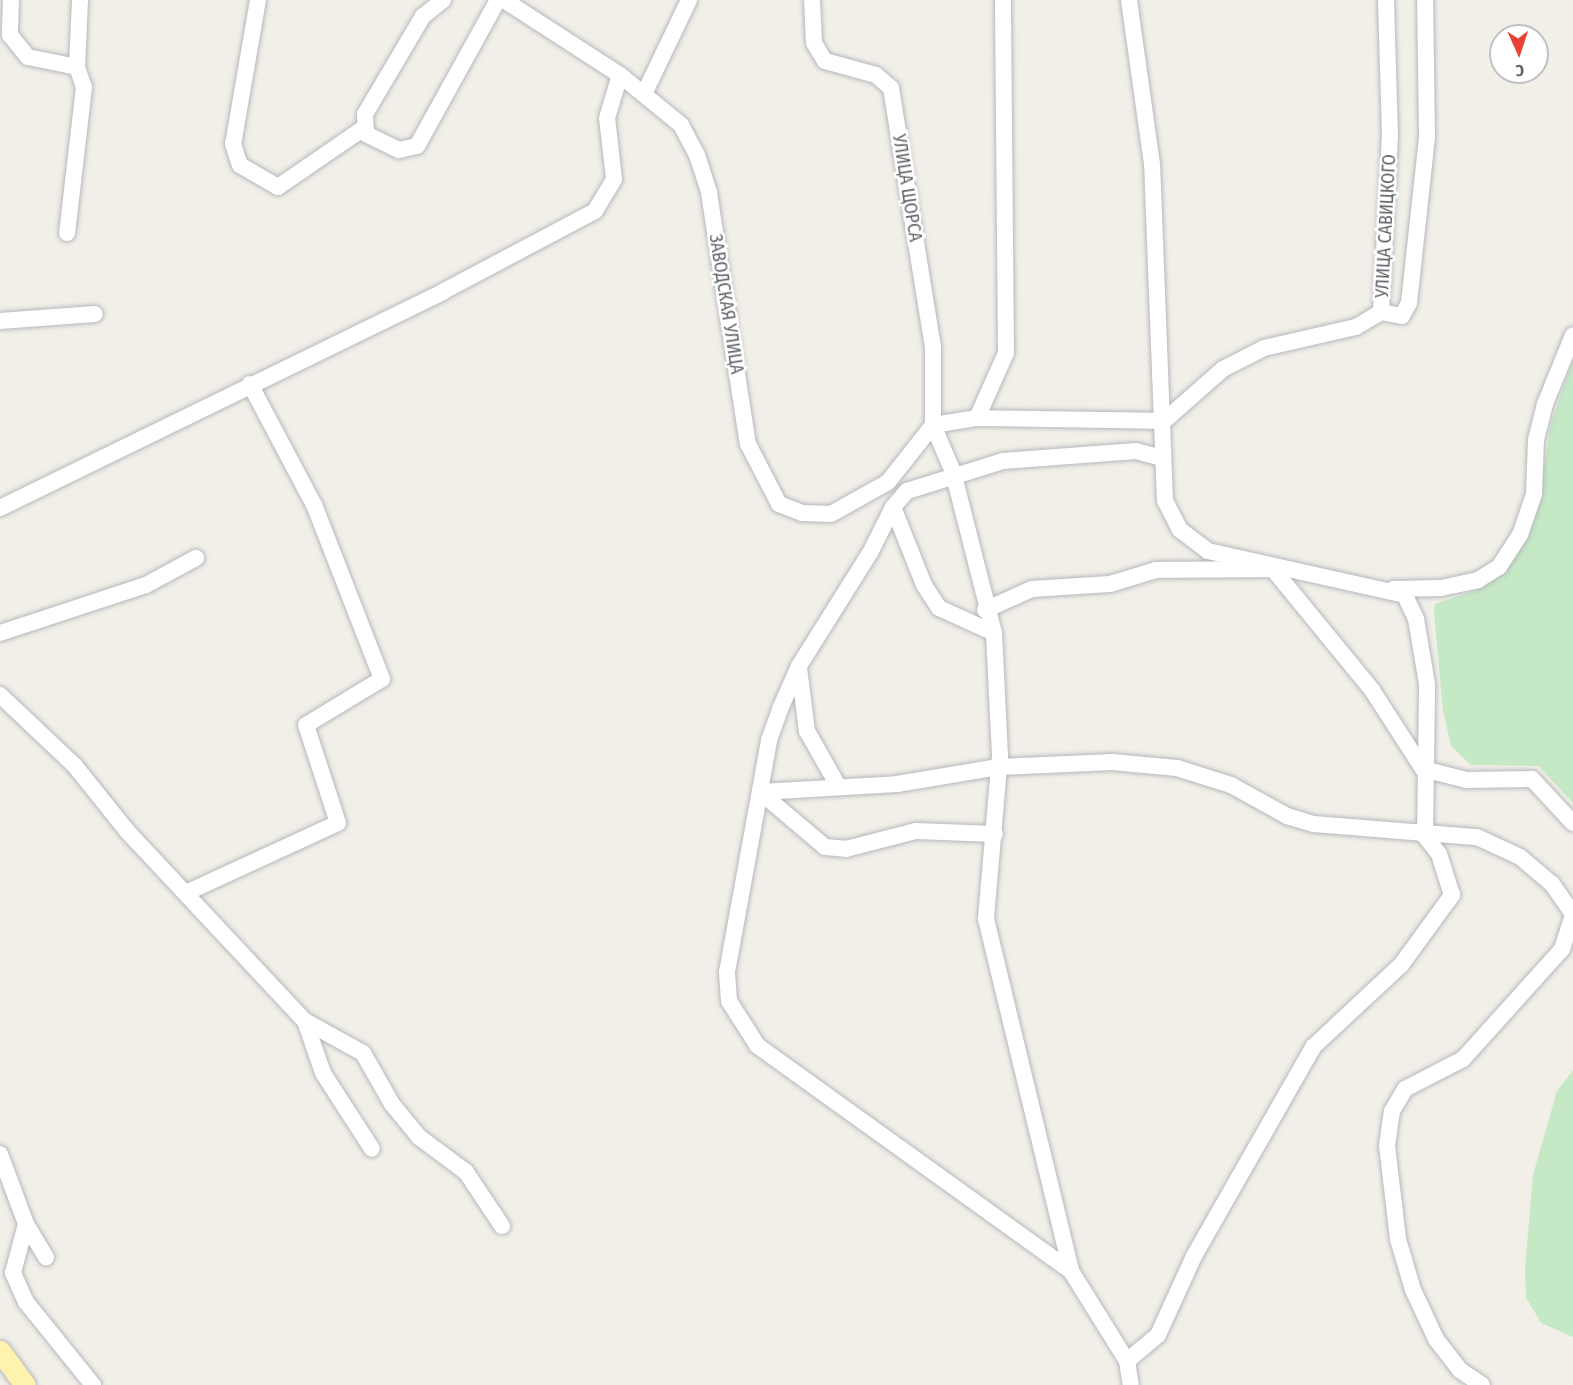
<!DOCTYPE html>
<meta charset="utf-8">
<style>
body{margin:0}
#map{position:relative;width:1573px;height:1385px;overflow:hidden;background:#f1efe8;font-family:"Fira Sans Condensed",sans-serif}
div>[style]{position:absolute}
.green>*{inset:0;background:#c5e8c5}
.roads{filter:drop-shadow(0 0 2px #b5b8bc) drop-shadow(0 0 2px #b5b8bc)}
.minor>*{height:16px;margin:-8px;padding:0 8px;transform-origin:8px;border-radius:8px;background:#fff}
.major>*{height:21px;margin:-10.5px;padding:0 10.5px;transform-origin:10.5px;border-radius:10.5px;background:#fff2af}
span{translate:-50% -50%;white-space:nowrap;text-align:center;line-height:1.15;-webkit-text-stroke:5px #fff;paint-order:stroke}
.street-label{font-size:18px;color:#5f6368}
.north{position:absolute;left:1489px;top:24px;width:60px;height:60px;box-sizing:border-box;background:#fff;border:2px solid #bfc1c3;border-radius:50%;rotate:177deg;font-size:16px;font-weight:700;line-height:24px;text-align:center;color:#5f6368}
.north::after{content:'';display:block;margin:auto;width:21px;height:27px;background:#ea4335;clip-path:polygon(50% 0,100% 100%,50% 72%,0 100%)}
</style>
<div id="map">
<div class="green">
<div style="clip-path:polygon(1573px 360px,1573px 803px,1539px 766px,1471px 765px,1451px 746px,1443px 711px,1434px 612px,1435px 604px,1479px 589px,1505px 569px,1539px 498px,1551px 423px)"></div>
<div style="clip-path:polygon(1573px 1070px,1573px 1337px,1541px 1323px,1526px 1297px,1525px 1269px,1533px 1175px,1557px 1091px)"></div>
</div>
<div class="roads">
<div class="minor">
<div style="left:11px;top:0;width:35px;rotate:92deg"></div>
<div style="left:10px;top:35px;width:28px;rotate:51deg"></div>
<div style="left:28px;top:57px;width:50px;rotate:11.5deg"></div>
<div style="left:77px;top:67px;width:21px;rotate:71deg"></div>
<div style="left:84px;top:87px;width:147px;rotate:96.6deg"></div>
<div style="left:258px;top:0;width:146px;rotate:99.8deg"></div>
<div style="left:233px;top:144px;width:22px;rotate:72deg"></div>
<div style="left:240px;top:165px;width:44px;rotate:30.1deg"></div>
<div style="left:278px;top:187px;width:104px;rotate:-34.5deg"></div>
<div style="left:443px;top:0;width:26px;rotate:141deg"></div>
<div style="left:423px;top:16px;width:114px;rotate:120.6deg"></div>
<div style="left:365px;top:114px;width:20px;rotate:87deg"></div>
<div style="left:366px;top:134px;width:37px;rotate:26deg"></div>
<div style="left:399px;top:150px;width:18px;rotate:-13deg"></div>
<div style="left:417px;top:146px;width:167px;rotate:-61deg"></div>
<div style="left:504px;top:0;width:138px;rotate:32.9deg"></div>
<div style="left:620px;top:75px;width:79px;rotate:39.3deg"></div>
<div style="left:681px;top:125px;width:34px;rotate:62deg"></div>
<div style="left:697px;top:155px;width:40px;rotate:72deg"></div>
<div style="left:709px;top:193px;width:254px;rotate:81.2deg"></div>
<div style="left:748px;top:444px;width:68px;rotate:62.7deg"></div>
<div style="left:779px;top:504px;width:25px;rotate:21deg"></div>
<div style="left:802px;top:513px;width:29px;rotate:2deg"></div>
<div style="left:831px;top:514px;width:65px;rotate:-29.3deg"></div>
<div style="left:888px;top:482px;width:73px;rotate:-51.7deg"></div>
<div style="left:812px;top:0;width:43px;rotate:87.3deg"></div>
<div style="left:814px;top:43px;width:21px;rotate:59deg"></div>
<div style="left:825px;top:61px;width:53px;rotate:15.4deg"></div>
<div style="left:876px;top:75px;width:20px;rotate:41deg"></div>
<div style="left:891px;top:88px;width:262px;rotate:80.8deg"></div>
<div style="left:933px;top:347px;width:78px;rotate:90deg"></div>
<div style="left:933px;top:425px;width:51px;rotate:66.9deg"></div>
<div style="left:953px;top:472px;width:166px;rotate:75.7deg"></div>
<div style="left:994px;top:633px;width:122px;rotate:87.2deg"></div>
<div style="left:1000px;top:755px;width:165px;rotate:94.9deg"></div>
<div style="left:986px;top:919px;width:362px;rotate:76.4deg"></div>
<div style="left:1071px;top:1271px;width:106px;rotate:58.1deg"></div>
<div style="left:1127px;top:1361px;width:24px;rotate:81deg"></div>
<div style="left:77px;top:67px;width:67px;rotate:-87.4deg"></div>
<div style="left:644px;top:94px;width:104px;rotate:-64.4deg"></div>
<div style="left:1381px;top:312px;width:21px;rotate:11deg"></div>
<div style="left:1402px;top:316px;width:15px;rotate:-62deg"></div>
<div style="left:1409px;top:303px;width:168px;rotate:-83.8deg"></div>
<div style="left:1427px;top:136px;width:136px;rotate:-90.8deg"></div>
<div style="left:0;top:321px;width:95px;rotate:-4.2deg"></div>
<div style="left:977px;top:418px;width:71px;rotate:-66deg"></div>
<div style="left:1006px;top:353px;width:353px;rotate:-90.5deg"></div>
<div style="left:1164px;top:421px;width:79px;rotate:-41.4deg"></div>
<div style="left:1223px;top:369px;width:46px;rotate:-27.1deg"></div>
<div style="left:1264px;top:348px;width:94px;rotate:-12.9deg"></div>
<div style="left:1356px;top:327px;width:29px;rotate:-31deg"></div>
<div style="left:1381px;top:312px;width:176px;rotate:-87.1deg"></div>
<div style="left:1390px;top:136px;width:136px;rotate:-91.7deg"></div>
<div style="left:933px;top:425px;width:45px;rotate:-9deg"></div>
<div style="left:977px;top:418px;width:187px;rotate:0.9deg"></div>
<div style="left:893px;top:507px;width:84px;rotate:68.3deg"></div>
<div style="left:924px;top:585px;width:27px;rotate:57deg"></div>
<div style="left:939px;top:608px;width:60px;rotate:24.4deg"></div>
<div style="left:0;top:508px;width:494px;rotate:-26deg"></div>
<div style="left:444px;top:291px;width:171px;rotate:-27.9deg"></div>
<div style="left:595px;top:211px;width:37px;rotate:-59deg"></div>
<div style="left:614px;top:179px;width:61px;rotate:-96.5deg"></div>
<div style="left:607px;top:118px;width:45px;rotate:-73.2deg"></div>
<div style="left:1393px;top:589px;width:48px;rotate:-1.2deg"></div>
<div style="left:1441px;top:588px;width:38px;rotate:-12deg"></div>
<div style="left:1478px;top:580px;width:25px;rotate:-32deg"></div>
<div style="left:1499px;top:567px;width:38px;rotate:-57deg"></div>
<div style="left:1520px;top:535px;width:43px;rotate:-71.1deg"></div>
<div style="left:1534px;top:494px;width:54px;rotate:-87.9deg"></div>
<div style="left:1536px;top:440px;width:37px;rotate:-76deg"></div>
<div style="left:1545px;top:404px;width:74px;rotate:-67.9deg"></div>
<div style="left:985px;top:610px;width:51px;rotate:-24.1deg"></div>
<div style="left:1032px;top:589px;width:78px;rotate:-3.7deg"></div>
<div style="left:1110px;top:584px;width:48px;rotate:-16.9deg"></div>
<div style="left:1156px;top:570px;width:117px;rotate:-0.5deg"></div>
<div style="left:1273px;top:569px;width:156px;rotate:50.7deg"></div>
<div style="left:1372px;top:690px;width:94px;rotate:57.2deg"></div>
<div style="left:1423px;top:769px;width:44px;rotate:14.3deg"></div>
<div style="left:1466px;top:780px;width:66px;rotate:-0.9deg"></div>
<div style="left:1532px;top:779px;width:60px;rotate:47deg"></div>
<div style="left:0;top:633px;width:154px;rotate:-18.2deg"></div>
<div style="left:146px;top:585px;width:57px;rotate:-28.4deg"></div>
<div style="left:799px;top:668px;width:64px;rotate:82.8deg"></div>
<div style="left:807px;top:731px;width:61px;rotate:60.5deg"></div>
<div style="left:0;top:695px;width:103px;rotate:43.4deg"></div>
<div style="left:75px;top:766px;width:83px;rotate:51.3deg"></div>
<div style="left:127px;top:831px;width:260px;rotate:46.9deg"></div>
<div style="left:305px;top:1021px;width:55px;rotate:70.9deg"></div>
<div style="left:323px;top:1073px;width:90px;rotate:57.2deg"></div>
<div style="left:760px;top:792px;width:137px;rotate:-3.3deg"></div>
<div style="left:897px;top:784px;width:103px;rotate:-9.5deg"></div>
<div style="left:999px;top:767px;width:113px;rotate:-2.5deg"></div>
<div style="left:1112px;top:762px;width:65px;rotate:5.3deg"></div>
<div style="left:1177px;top:768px;width:57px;rotate:17.5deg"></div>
<div style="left:1231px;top:785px;width:64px;rotate:29deg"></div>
<div style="left:1287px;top:816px;width:28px;rotate:17deg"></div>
<div style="left:1314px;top:824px;width:164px;rotate:4.6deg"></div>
<div style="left:1477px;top:837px;width:47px;rotate:24.9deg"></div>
<div style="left:1520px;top:857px;width:42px;rotate:40.2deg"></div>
<div style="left:1552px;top:884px;width:37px;rotate:55deg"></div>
<div style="left:760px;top:792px;width:85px;rotate:40.2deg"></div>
<div style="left:825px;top:847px;width:21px;rotate:5deg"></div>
<div style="left:846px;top:849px;width:72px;rotate:-14.4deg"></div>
<div style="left:916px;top:831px;width:79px;rotate:2.2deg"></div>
<div style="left:188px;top:892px;width:165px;rotate:-24.7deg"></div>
<div style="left:338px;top:823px;width:103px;rotate:-108.1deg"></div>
<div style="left:306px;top:725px;width:89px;rotate:-31.2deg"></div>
<div style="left:382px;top:679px;width:187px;rotate:-111.3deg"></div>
<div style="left:314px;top:505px;width:137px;rotate:-117.9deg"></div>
<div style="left:305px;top:1021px;width:66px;rotate:28.9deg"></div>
<div style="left:363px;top:1053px;width:59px;rotate:60.4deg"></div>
<div style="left:392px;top:1104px;width:43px;rotate:50.7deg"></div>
<div style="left:419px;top:1137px;width:59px;rotate:36.7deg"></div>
<div style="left:466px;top:1172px;width:65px;rotate:56.3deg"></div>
<div style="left:0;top:1154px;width:75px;rotate:69.6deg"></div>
<div style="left:26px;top:1224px;width:39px;rotate:59deg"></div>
<div style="left:26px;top:1224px;width:51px;rotate:104.9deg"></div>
<div style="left:13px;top:1273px;width:32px;rotate:66deg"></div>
<div style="left:26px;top:1302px;width:107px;rotate:51.1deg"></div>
<div style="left:1071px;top:1271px;width:387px;rotate:-144.3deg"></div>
<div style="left:757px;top:1045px;width:52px;rotate:-122.5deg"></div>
<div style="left:729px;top:1001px;width:29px;rotate:-94deg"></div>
<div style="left:727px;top:972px;width:236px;rotate:-79.7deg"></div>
<div style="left:769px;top:740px;width:33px;rotate:-70deg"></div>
<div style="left:780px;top:709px;width:47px;rotate:-66.2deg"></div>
<div style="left:799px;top:666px;width:133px;rotate:-57.9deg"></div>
<div style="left:870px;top:553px;width:51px;rotate:-63.4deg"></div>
<div style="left:893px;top:507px;width:21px;rotate:-49deg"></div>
<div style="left:907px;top:491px;width:101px;rotate:-17.4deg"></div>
<div style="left:1003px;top:461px;width:133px;rotate:-4.3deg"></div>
<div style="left:1136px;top:451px;width:27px;rotate:15deg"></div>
<div style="left:1127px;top:1361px;width:40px;rotate:-40deg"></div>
<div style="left:1158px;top:1335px;width:87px;rotate:-65.5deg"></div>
<div style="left:1194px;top:1256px;width:241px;rotate:-60.3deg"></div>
<div style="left:1313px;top:1047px;width:120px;rotate:-43deg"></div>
<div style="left:1401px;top:965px;width:87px;rotate:-53.9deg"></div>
<div style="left:1452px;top:895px;width:43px;rotate:-107.6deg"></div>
<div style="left:1439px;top:854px;width:23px;rotate:-128deg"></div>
<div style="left:1425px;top:836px;width:152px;rotate:-89.2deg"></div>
<div style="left:1427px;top:684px;width:66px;rotate:-99.6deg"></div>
<div style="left:1416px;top:619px;width:26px;rotate:-115deg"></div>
<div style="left:1405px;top:595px;width:202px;rotate:-167.4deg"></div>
<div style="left:1208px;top:551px;width:35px;rotate:-143deg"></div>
<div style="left:1180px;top:530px;width:33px;rotate:-117deg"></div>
<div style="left:1165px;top:501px;width:337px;rotate:-92.2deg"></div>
<div style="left:1152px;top:164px;width:166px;rotate:-98deg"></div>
<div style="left:1482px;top:1385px;width:27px;rotate:-146deg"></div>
<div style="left:1460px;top:1370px;width:39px;rotate:-128deg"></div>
<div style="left:1436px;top:1339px;width:54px;rotate:-115.1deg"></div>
<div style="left:1413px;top:1290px;width:53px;rotate:-106.4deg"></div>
<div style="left:1398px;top:1239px;width:94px;rotate:-96.7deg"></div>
<div style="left:1387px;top:1146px;width:35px;rotate:-82deg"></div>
<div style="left:1392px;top:1111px;width:26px;rotate:-59deg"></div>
<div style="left:1405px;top:1089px;width:65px;rotate:-27.3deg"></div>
<div style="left:1463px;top:1059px;width:148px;rotate:-48deg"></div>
<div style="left:1562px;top:949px;width:36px;rotate:-72deg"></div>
</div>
<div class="major">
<div style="left:0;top:1351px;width:42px;rotate:53.7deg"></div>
</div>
</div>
<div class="street-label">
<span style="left:907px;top:188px;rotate:81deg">УЛИЦА ЩОРСА</span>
<span style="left:1386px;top:226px;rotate:-87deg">УЛИЦА САВИЦКОГО</span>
<span style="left:726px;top:304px;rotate:81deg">ЗАВОДСКАЯ УЛИЦА</span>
</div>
<div class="north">С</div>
</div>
